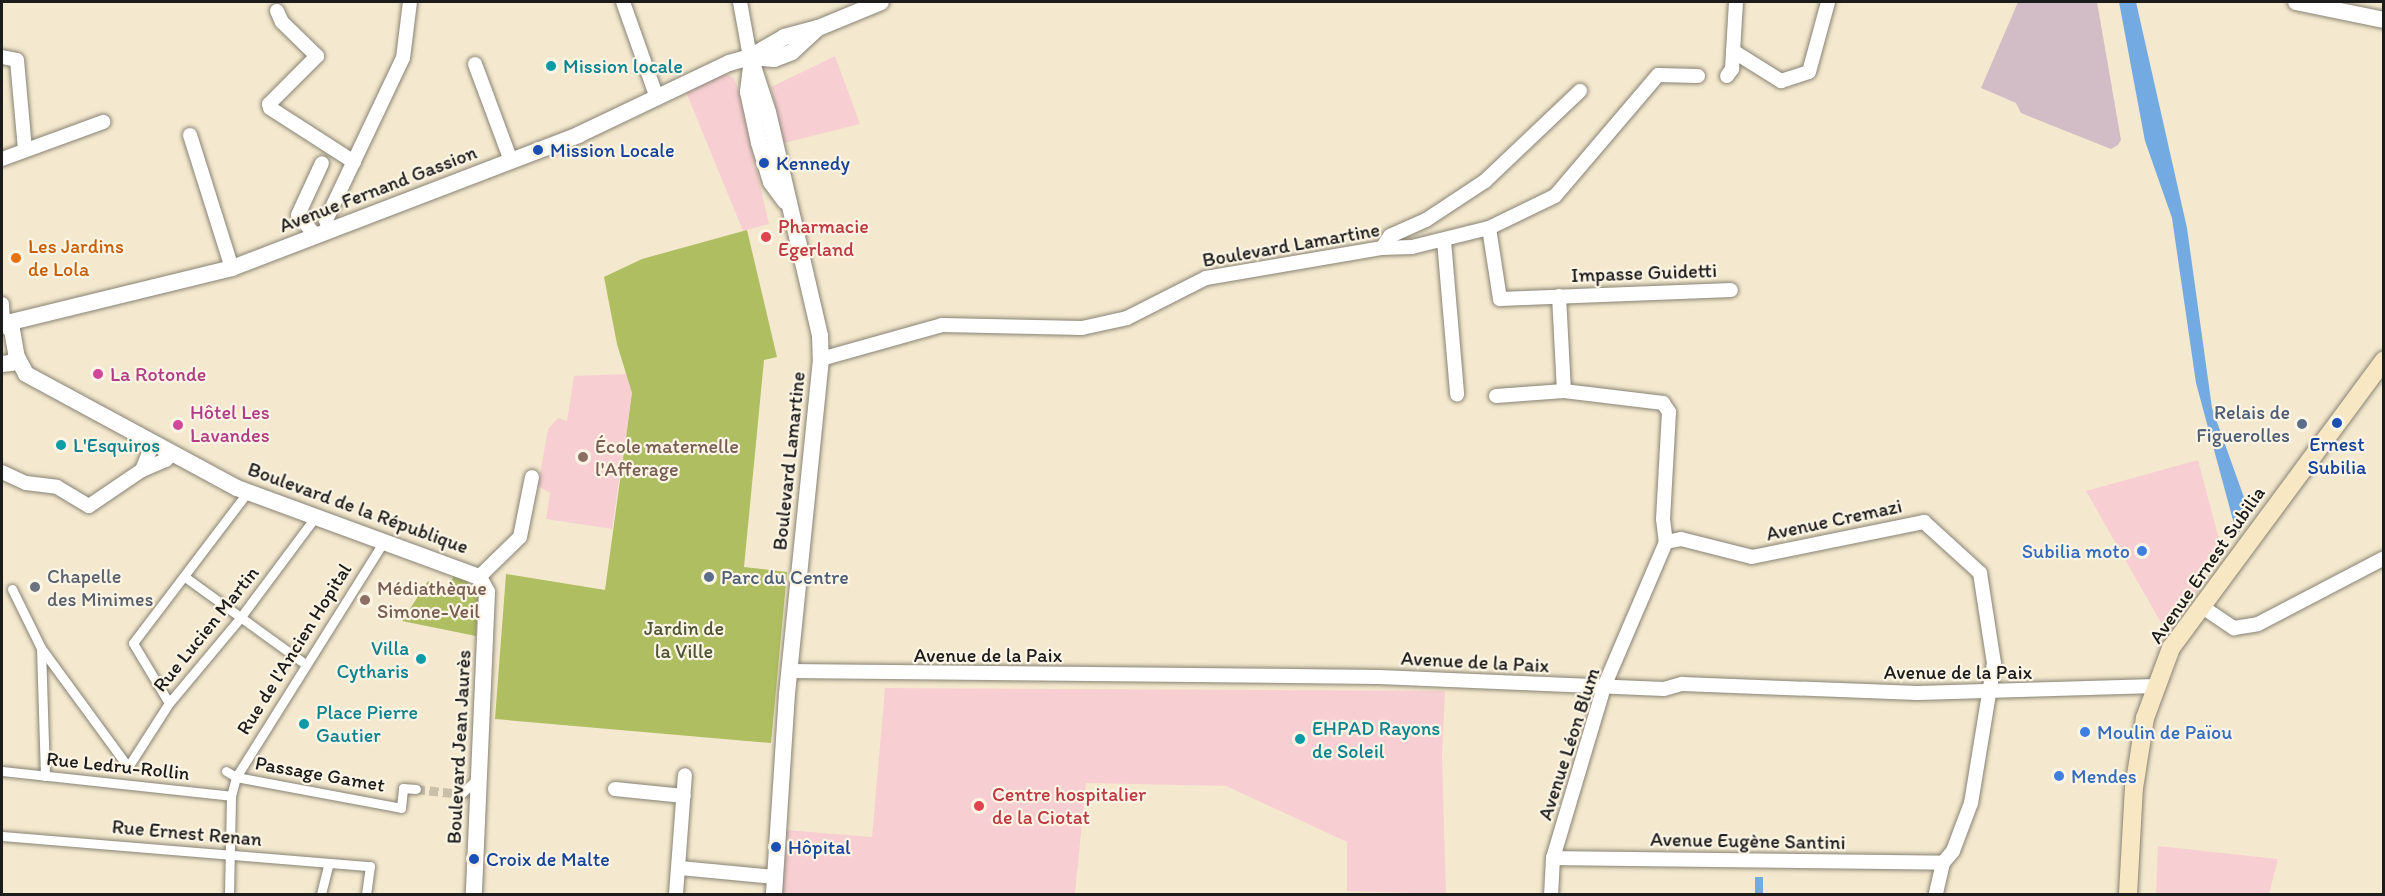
<!DOCTYPE html>
<meta charset="utf-8">
<style>
body{margin:0}
#map{position:relative;width:2385px;height:896px;overflow:hidden;background:#f4e9ce;font-family:Itim,sans-serif}
div>[style]{position:absolute}
.built>*{inset:0;background:#f7cfd2}
.industrial>*{inset:0;background:#d2bdc6}
.green>*{inset:0;background:#aebe60}
.water>*{inset:0;background:#72aae1;transform-origin:0 0}
.pedestrian-tunnel>*{height:9px;margin-top:-4.5px;transform-origin:0;background:repeating-linear-gradient(90deg,#c9c0aa 0 9px,transparent 0 13.5px)}
.roads{filter:drop-shadow(0 0 2px #888275) drop-shadow(0 0 2px #888275)}
.pedestrian>*{height:9px;margin:-4.5px;padding:0 4.5px;transform-origin:4.5px;border-radius:4.5px;background:#fff}
.minor>*{height:14px;margin:-7px;padding:0 7px;transform-origin:7px;border-radius:7px;background:#fff}
.tertiary>*{height:16px;margin:-8px;padding:0 8px;transform-origin:8px;border-radius:8px;background:#fff}
.secondary>*{height:18px;margin:-9px;padding:0 9px;transform-origin:9px;border-radius:9px;background:#f7e8c3}
.dots>*{width:16px;height:16px;translate:-50% -50%;box-sizing:border-box;border:3px solid #fcf5e5;border-radius:50%}
span{translate:-50% -50%;white-space:nowrap;text-align:center;line-height:1.15;-webkit-text-stroke:4.5px #fcf5e5;paint-order:stroke}
.culture-label{font-size:20px;color:#0d838f}
.left{translate:0 -50%;text-align:left}
.right{translate:-100% -50%;text-align:right}
.transit-label{font-size:20px;color:#164399}
.street-label{font-size:20px;color:#1c1c1c}
.health-label{font-size:20px;color:#be3a42}
.food-label{font-size:20px;color:#c56008}
.hotel-label{font-size:20px;color:#b23c85}
.service-label{font-size:20px;color:#4e5e75}
.education-label{font-size:20px;color:#785e54}
.shop-label{font-size:20px;color:#366cbe}
.worship-label{font-size:20px;color:#5b616d}
.park-label{font-size:20px;color:#4f5534}
.frame{position:absolute;inset:0;border:3px solid #1c1c1c;pointer-events:none}
</style>
<div id="map">
<div class="built">
<div style="clip-path:polygon(835px 56px,860px 124px,784px 143px,771px 87px)"></div>
<div style="clip-path:polygon(726px 74px,734px 78px,739px 93px,769px 224px,743px 231px,686px 92px)"></div>
<div style="clip-path:polygon(628px 374px,632px 393px,612px 529px,546px 519px,550px 493px,538px 486px,548px 429px,558px 418px,567px 421px,574px 376px)"></div>
<div style="clip-path:polygon(2198px 460px,2223px 554px,2168px 635px,2086px 491px)"></div>
<div style="clip-path:polygon(885px 688px,1445px 691px,1442px 755px,1446px 894px,1347px 891px,1347px 842px,1226px 786px,1086px 783px,1075px 894px,781px 894px,786px 830px,872px 837px)"></div>
<div style="clip-path:polygon(2158px 846px,2278px 859px,2269px 894px,2156px 894px)"></div>
</div>
<div class="industrial">
<div style="clip-path:polygon(2018px 2px,2097px 2px,2121px 140px,2118px 145px,2111px 149px,2021px 113px,2016px 103px,1981px 88px)"></div>
</div>
<div class="green">
<div style="clip-path:polygon(747px 230px,777px 357px,764px 360px,744px 567px,787px 572px,771px 743px,495px 719px,506px 574px,605px 590px,632px 393px,617px 344px,604px 277px,642px 259px)"></div>
<div style="clip-path:polygon(454px 575px,465px 578px,478px 595px,476px 636px,402px 621px,428px 581px,446px 592px)"></div>
</div>
<div class="water">
<div style="clip-path:polygon(2119px 2px,2136px 2px,2187px 228px,2212px 408px,2251px 517px,2237px 535px,2196px 383px,2172px 218px,2145px 141px)"></div>
<div style="left:1755px;top:877px;width:8px;height:17px"></div>
</div>
<div class="pedestrian-tunnel">
<div style="left:416px;top:789px;width:45px;rotate:6.3deg"></div>
</div>
<div class="roads">
<div class="pedestrian">
<div style="left:185px;top:577px;width:148px;rotate:35.9deg"></div>
<div style="left:12px;top:589px;width:66px;rotate:63.8deg"></div>
<div style="left:41px;top:648px;width:147px;rotate:53.8deg"></div>
<div style="left:41px;top:648px;width:128px;rotate:88.2deg"></div>
<div style="left:169px;top:703px;width:70px;rotate:-121deg"></div>
<div style="left:133px;top:643px;width:188px;rotate:-52.8deg"></div>
<div style="left:128px;top:767px;width:76px;rotate:-57.4deg"></div>
<div style="left:169px;top:703px;width:111px;rotate:-50.1deg"></div>
<div style="left:240px;top:618px;width:127px;rotate:-53.3deg"></div>
<div style="left:2px;top:771px;width:230px;rotate:6.2deg"></div>
<div style="left:226px;top:771px;width:12px;rotate:31deg"></div>
<div style="left:236px;top:777px;width:168px;rotate:10.6deg"></div>
<div style="left:401px;top:808px;width:20px;rotate:-84deg"></div>
<div style="left:403px;top:788px;width:13px;rotate:4deg"></div>
<div style="left:461px;top:794px;width:23px;rotate:-43deg"></div>
<div style="left:2px;top:836px;width:369px;rotate:4.7deg"></div>
<div style="left:370px;top:866px;width:28px;rotate:98deg"></div>
<div style="left:229px;top:894px;width:98px;rotate:-88.8deg"></div>
<div style="left:231px;top:796px;width:20px;rotate:-75deg"></div>
<div style="left:236px;top:777px;width:279px;rotate:-57.9deg"></div>
<div style="left:321px;top:894px;width:32px;rotate:-76deg"></div>
</div>
<div class="minor">
<div style="left:623px;top:2px;width:102px;rotate:70.5deg"></div>
<div style="left:740px;top:2px;width:56px;rotate:79.7deg"></div>
<div style="left:277px;top:11px;width:12px;rotate:66deg"></div>
<div style="left:282px;top:22px;width:49px;rotate:44.2deg"></div>
<div style="left:317px;top:56px;width:68px;rotate:135deg"></div>
<div style="left:269px;top:104px;width:4px;rotate:76deg"></div>
<div style="left:270px;top:108px;width:100px;rotate:32.7deg"></div>
<div style="left:1733px;top:51px;width:57px;rotate:32deg"></div>
<div style="left:1781px;top:81px;width:29px;rotate:-18deg"></div>
<div style="left:1809px;top:72px;width:73px;rotate:-74.8deg"></div>
<div style="left:2px;top:57px;width:15px;rotate:11deg"></div>
<div style="left:17px;top:60px;width:89px;rotate:84.9deg"></div>
<div style="left:475px;top:64px;width:103px;rotate:69.6deg"></div>
<div style="left:1727px;top:76px;width:9px;rotate:-54deg"></div>
<div style="left:1732px;top:69px;width:67px;rotate:-86.6deg"></div>
<div style="left:190px;top:135px;width:139px;rotate:72.5deg"></div>
<div style="left:2px;top:159px;width:108px;rotate:-20.1deg"></div>
<div style="left:1489px;top:228px;width:72px;rotate:81.2deg"></div>
<div style="left:1500px;top:299px;width:231px;rotate:-2.2deg"></div>
<div style="left:329px;top:230px;width:10px;rotate:-107deg"></div>
<div style="left:326px;top:220px;width:179px;rotate:-64.6deg"></div>
<div style="left:403px;top:58px;width:56px;rotate:-82.9deg"></div>
<div style="left:315px;top:235px;width:26px;rotate:-130deg"></div>
<div style="left:298px;top:215px;width:57px;rotate:-65.2deg"></div>
<div style="left:1444px;top:241px;width:154px;rotate:85.1deg"></div>
<div style="left:1382px;top:248px;width:14px;rotate:-56deg"></div>
<div style="left:1390px;top:236px;width:39px;rotate:-24deg"></div>
<div style="left:1426px;top:220px;width:71px;rotate:-33.5deg"></div>
<div style="left:1485px;top:181px;width:131px;rotate:-43.5deg"></div>
<div style="left:1559px;top:296px;width:95px;rotate:87deg"></div>
<div style="left:2px;top:304px;width:17px;rotate:87deg"></div>
<div style="left:821px;top:359px;width:126px;rotate:-15.7deg"></div>
<div style="left:942px;top:325px;width:140px;rotate:1.2deg"></div>
<div style="left:1082px;top:328px;width:46px;rotate:-12.5deg"></div>
<div style="left:1127px;top:318px;width:89px;rotate:-26.9deg"></div>
<div style="left:1206px;top:278px;width:179px;rotate:-9.7deg"></div>
<div style="left:1382px;top:248px;width:30px;rotate:-2deg"></div>
<div style="left:1412px;top:247px;width:79px;rotate:-13.9deg"></div>
<div style="left:1489px;top:228px;width:73px;rotate:-25.9deg"></div>
<div style="left:1555px;top:196px;width:159px;rotate:-49.6deg"></div>
<div style="left:1658px;top:75px;width:40px;rotate:1.4deg"></div>
<div style="left:1496px;top:396px;width:68px;rotate:-4.2deg"></div>
<div style="left:1564px;top:391px;width:100px;rotate:6.9deg"></div>
<div style="left:1663px;top:403px;width:11px;rotate:56deg"></div>
<div style="left:1669px;top:412px;width:107px;rotate:93.2deg"></div>
<div style="left:1663px;top:519px;width:23px;rotate:83deg"></div>
<div style="left:1666px;top:542px;width:158px;rotate:113.2deg"></div>
<div style="left:1604px;top:687px;width:178px;rotate:106.6deg"></div>
<div style="left:1553px;top:858px;width:36px;rotate:93deg"></div>
<div style="left:142px;top:470px;width:29px;rotate:-68deg"></div>
<div style="left:2px;top:472px;width:26px;rotate:25deg"></div>
<div style="left:26px;top:483px;width:31px;rotate:7deg"></div>
<div style="left:57px;top:487px;width:37px;rotate:31deg"></div>
<div style="left:89px;top:506px;width:64px;rotate:-34.2deg"></div>
<div style="left:142px;top:470px;width:26px;rotate:-23deg"></div>
<div style="left:166px;top:460px;width:9px;rotate:-49deg"></div>
<div style="left:1666px;top:542px;width:15px;rotate:-11deg"></div>
<div style="left:1681px;top:539px;width:73px;rotate:14.2deg"></div>
<div style="left:1752px;top:557px;width:176px;rotate:-11.5deg"></div>
<div style="left:1924px;top:522px;width:76px;rotate:42.3deg"></div>
<div style="left:1980px;top:573px;width:91px;rotate:81.2deg"></div>
<div style="left:1994px;top:663px;width:142px;rotate:99.3deg"></div>
<div style="left:1971px;top:803px;width:51px;rotate:110.6deg"></div>
<div style="left:1953px;top:851px;width:16px;rotate:130deg"></div>
<div style="left:1943px;top:863px;width:32px;rotate:103deg"></div>
<div style="left:479px;top:577px;width:57px;rotate:-44.3deg"></div>
<div style="left:520px;top:537px;width:61px;rotate:-78.7deg"></div>
<div style="left:2201px;top:606px;width:40px;rotate:34deg"></div>
<div style="left:2234px;top:628px;width:24px;rotate:-9deg"></div>
<div style="left:2258px;top:624px;width:142px;rotate:-27.6deg"></div>
<div style="left:789px;top:671px;width:590px;rotate:0.58deg"></div>
<div style="left:1379px;top:677px;width:285px;rotate:2.4deg"></div>
<div style="left:1664px;top:689px;width:19px;rotate:-16deg"></div>
<div style="left:1682px;top:684px;width:236px;rotate:2.2deg"></div>
<div style="left:1918px;top:693px;width:238px;rotate:-1.7deg"></div>
<div style="left:615px;top:789px;width:69px;rotate:5.8deg"></div>
<div style="left:1553px;top:858px;width:390px;rotate:0.7deg"></div>
<div style="left:680px;top:868px;width:95px;rotate:5.4deg"></div>
<div style="left:676px;top:894px;width:119px;rotate:-85.7deg"></div>
</div>
<div class="tertiary">
<div style="left:2296px;top:2px;width:90px;rotate:11.6deg"></div>
<div style="left:750px;top:57px;width:58px;rotate:71.9deg"></div>
<div style="left:768px;top:112px;width:230px;rotate:76.9deg"></div>
<div style="left:820px;top:336px;width:23px;rotate:88deg"></div>
<div style="left:821px;top:359px;width:336px;rotate:95.8deg"></div>
<div style="left:787px;top:693px;width:201px;rotate:93.7deg"></div>
<div style="left:750px;top:57px;width:24px;rotate:5deg"></div>
<div style="left:774px;top:59px;width:19px;rotate:-21deg"></div>
<div style="left:792px;top:52px;width:34px;rotate:-43deg"></div>
<div style="left:751px;top:67px;width:25px;rotate:97deg"></div>
<div style="left:748px;top:92px;width:52px;rotate:77.8deg"></div>
<div style="left:759px;top:143px;width:41px;rotate:72.9deg"></div>
<div style="left:771px;top:182px;width:24px;rotate:54deg"></div>
<div style="left:2px;top:322px;width:13px;rotate:39deg"></div>
<div style="left:12px;top:330px;width:27px;rotate:80deg"></div>
<div style="left:17px;top:357px;width:19px;rotate:62deg"></div>
<div style="left:26px;top:374px;width:240px;rotate:28.4deg"></div>
<div style="left:237px;top:488px;width:258px;rotate:20.2deg"></div>
<div style="left:479px;top:577px;width:17px;rotate:62deg"></div>
<div style="left:487px;top:592px;width:302px;rotate:92.5deg"></div>
<div style="left:7px;top:323px;width:232px;rotate:-13.7deg"></div>
<div style="left:232px;top:268px;width:371px;rotate:-21deg"></div>
<div style="left:578px;top:135px;width:167px;rotate:-25.5deg"></div>
<div style="left:729px;top:63px;width:22px;rotate:-16deg"></div>
<div style="left:750px;top:57px;width:39px;rotate:-30deg"></div>
<div style="left:784px;top:37px;width:35px;rotate:-15deg"></div>
<div style="left:818px;top:28px;width:68px;rotate:-22.4deg"></div>
<div style="left:2px;top:364px;width:9px;rotate:-6deg"></div>
<div style="left:11px;top:363px;width:8px;rotate:-45deg"></div>
</div>
<div class="secondary">
<div style="left:2128px;top:894px;width:106px;rotate:-86.8deg"></div>
<div style="left:2134px;top:788px;width:71px;rotate:-81.1deg"></div>
<div style="left:2145px;top:718px;width:75px;rotate:-69.6deg"></div>
<div style="left:2171px;top:648px;width:358px;rotate:-53.5deg"></div>
</div>
</div>
<div class="dots">
<div style="left:551px;top:66px;background:#0f9aa8"></div>
<div style="left:538px;top:150px;background:#1a4fb4"></div>
<div style="left:764px;top:163px;background:#1a4fb4"></div>
<div style="left:766px;top:237px;background:#e0444e"></div>
<div style="left:16px;top:258px;background:#e8710a"></div>
<div style="left:98px;top:374px;background:#d1479c"></div>
<div style="left:2337px;top:423px;background:#1a4fb4"></div>
<div style="left:2302px;top:424px;background:#5c6f8a"></div>
<div style="left:178px;top:425px;background:#d1479c"></div>
<div style="left:61px;top:445px;background:#0f9aa8"></div>
<div style="left:583px;top:457px;background:#8d6e63"></div>
<div style="left:2142px;top:551px;background:#3f7fe0"></div>
<div style="left:709px;top:577px;background:#5c6f8a"></div>
<div style="left:35px;top:587px;background:#6b7280"></div>
<div style="left:365px;top:600px;background:#8d6e63"></div>
<div style="left:421px;top:659px;background:#0f9aa8"></div>
<div style="left:304px;top:724px;background:#0f9aa8"></div>
<div style="left:2085px;top:732px;background:#3f7fe0"></div>
<div style="left:1300px;top:739px;background:#0f9aa8"></div>
<div style="left:2059px;top:776px;background:#3f7fe0"></div>
<div style="left:979px;top:806px;background:#e0444e"></div>
<div style="left:776px;top:847px;background:#1a4fb4"></div>
<div style="left:474px;top:859px;background:#1a4fb4"></div>
</div>
<div class="culture-label">
<span class="left" style="left:563px;top:66px">Mission locale</span>
<span class="left" style="left:73px;top:445px">L'Esquiros</span>
<span class="right" style="left:409px;top:660px">Villa<br>Cytharis</span>
<span class="left" style="left:316px;top:724px">Place Pierre<br>Gautier</span>
<span class="left" style="left:1312px;top:740px">EHPAD Rayons<br>de Soleil</span>
</div>
<div class="transit-label">
<span class="left" style="left:550px;top:150px">Mission Locale</span>
<span class="left" style="left:776px;top:163px">Kennedy</span>
<span style="left:2337px;top:456px">Ernest<br>Subilia</span>
<span class="left" style="left:788px;top:847px">Hôpital</span>
<span class="left" style="left:486px;top:859px">Croix de Malte</span>
</div>
<div class="street-label">
<span style="left:378px;top:189px;rotate:-21deg">Avenue Fernand Gassion</span>
<span style="left:1291px;top:245px;rotate:-10deg">Boulevard Lamartine</span>
<span style="left:1644px;top:273px;rotate:-2deg">Impasse Guidetti</span>
<span style="left:789px;top:461px;rotate:-84deg">Boulevard Lamartine</span>
<span style="left:358px;top:508px;rotate:20deg">Boulevard de la République</span>
<span style="left:1834px;top:520px;rotate:-12deg">Avenue Cremazi</span>
<span style="left:2207px;top:565px;rotate:-55deg">Avenue Ernest Subilia</span>
<span style="left:206px;top:629px;rotate:-51deg">Rue Lucien Martin</span>
<span style="left:294px;top:649px;rotate:-58deg">Rue de l'Ancien Hopital</span>
<span style="left:988px;top:655px">Avenue de la Paix</span>
<span style="left:1475px;top:662px;rotate:3deg">Avenue de la Paix</span>
<span style="left:1958px;top:672px">Avenue de la Paix</span>
<span style="left:1569px;top:744px;rotate:-72deg">Avenue Léon Blum</span>
<span style="left:459px;top:747px;rotate:-87deg">Boulevard Jean Jaurès</span>
<span style="left:118px;top:766px;rotate:6deg">Rue Ledru-Rollin</span>
<span style="left:320px;top:774px;rotate:10deg">Passage Gamet</span>
<span style="left:187px;top:833px;rotate:5deg">Rue Ernest Renan</span>
<span style="left:1748px;top:841px;rotate:1deg">Avenue Eugène Santini</span>
</div>
<div class="health-label">
<span class="left" style="left:778px;top:238px">Pharmacie<br>Egerland</span>
<span class="left" style="left:992px;top:806px">Centre hospitalier<br>de la Ciotat</span>
</div>
<div class="food-label">
<span class="left" style="left:28px;top:258px">Les Jardins<br>de Lola</span>
</div>
<div class="hotel-label">
<span class="left" style="left:110px;top:374px">La Rotonde</span>
<span class="left" style="left:190px;top:424px">Hôtel Les<br>Lavandes</span>
</div>
<div class="service-label">
<span class="right" style="left:2290px;top:424px">Relais de<br>Figuerolles</span>
<span class="left" style="left:721px;top:577px">Parc du Centre</span>
</div>
<div class="education-label">
<span class="left" style="left:595px;top:458px">École maternelle<br>l'Afferage</span>
<span class="left" style="left:377px;top:600px">Médiathèque<br>Simone-Veil</span>
</div>
<div class="shop-label">
<span class="right" style="left:2130px;top:551px">Subilia moto</span>
<span class="left" style="left:2097px;top:732px">Moulin de Païou</span>
<span class="left" style="left:2071px;top:776px">Mendes</span>
</div>
<div class="worship-label">
<span class="left" style="left:47px;top:588px">Chapelle<br>des Minimes</span>
</div>
<div class="park-label">
<span style="left:684px;top:640px">Jardin de<br>la Ville</span>
</div>
<div class="frame"></div>
</div>
